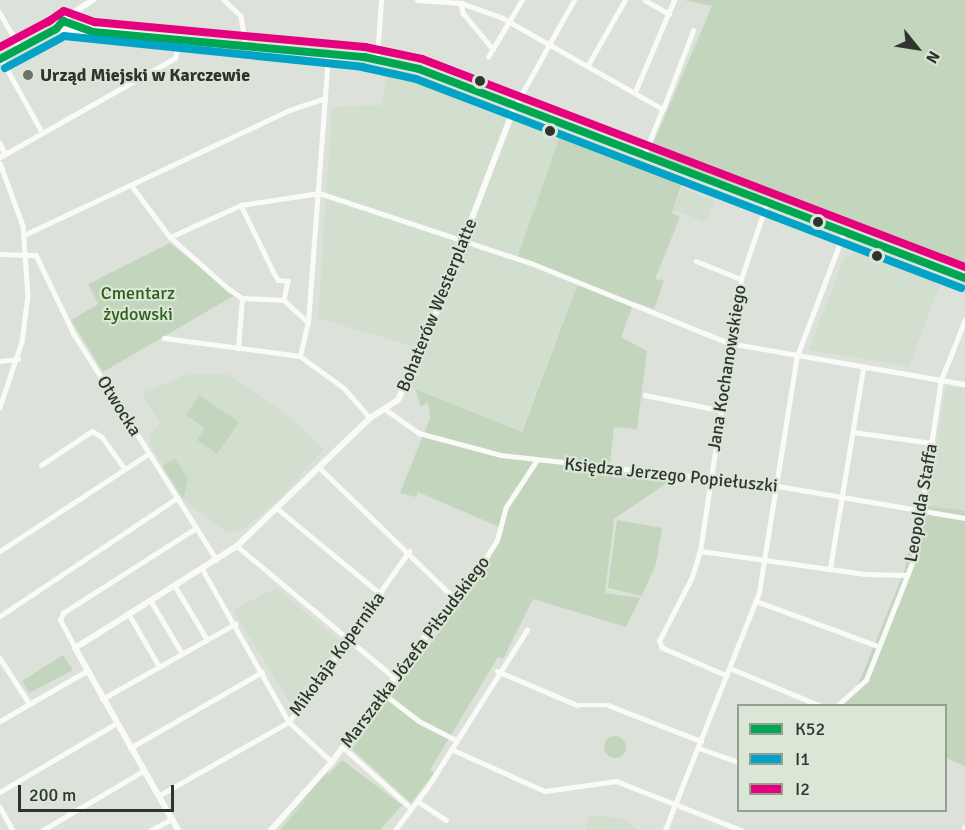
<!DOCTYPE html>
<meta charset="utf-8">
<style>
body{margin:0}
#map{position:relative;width:965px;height:830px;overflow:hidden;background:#dce2da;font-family:Signika,sans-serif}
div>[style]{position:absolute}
.built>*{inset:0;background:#d2dece;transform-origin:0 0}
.green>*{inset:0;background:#c4d5bd}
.round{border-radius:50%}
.minor>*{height:4.5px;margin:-2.25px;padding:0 2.25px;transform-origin:2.25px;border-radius:2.25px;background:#fafbf9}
.tertiary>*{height:6px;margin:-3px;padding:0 3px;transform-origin:3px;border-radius:3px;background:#fafbf9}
.bus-1>*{height:8px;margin:-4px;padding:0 4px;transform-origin:4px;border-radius:4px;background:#00a651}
.bus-2>*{height:8px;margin:-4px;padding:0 4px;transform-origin:4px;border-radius:4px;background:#02a3c6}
.bus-3>*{height:8px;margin:-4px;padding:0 4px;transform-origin:4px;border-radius:4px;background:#e5007d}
.dots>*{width:16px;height:16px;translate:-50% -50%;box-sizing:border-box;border:3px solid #dae6d6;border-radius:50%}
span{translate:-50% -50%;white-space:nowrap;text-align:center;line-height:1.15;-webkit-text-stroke:4.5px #dae6d6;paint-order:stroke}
.poi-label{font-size:18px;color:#2f342e;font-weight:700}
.left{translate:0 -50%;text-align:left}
.park-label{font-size:18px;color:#2f5e18}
.street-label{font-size:18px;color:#2f342e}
.legend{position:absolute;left:737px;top:704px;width:210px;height:108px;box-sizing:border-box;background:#dae6d6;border:2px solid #969f93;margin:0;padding:8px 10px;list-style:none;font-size:18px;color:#2f342e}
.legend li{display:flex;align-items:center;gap:12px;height:30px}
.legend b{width:30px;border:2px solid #969f93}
.north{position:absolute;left:887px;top:18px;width:60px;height:60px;-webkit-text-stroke:4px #dae6d6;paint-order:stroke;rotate:120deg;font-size:16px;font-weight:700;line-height:24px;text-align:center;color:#2f342e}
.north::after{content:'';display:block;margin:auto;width:21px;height:27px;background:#2f342e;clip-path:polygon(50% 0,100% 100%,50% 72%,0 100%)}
.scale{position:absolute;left:18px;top:785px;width:156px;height:27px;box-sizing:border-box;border:3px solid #2f342e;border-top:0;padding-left:8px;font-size:18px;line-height:21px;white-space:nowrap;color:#2f342e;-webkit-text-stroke:4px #dae6d6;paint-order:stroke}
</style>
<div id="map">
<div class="built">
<div style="clip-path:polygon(389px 65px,561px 133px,517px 258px,578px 282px,521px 432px,407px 386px,422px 349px,318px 318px,332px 107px,382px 105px)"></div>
<div style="left:682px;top:188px;width:35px;height:23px;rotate:22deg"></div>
<div style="clip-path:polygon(853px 250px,940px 284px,909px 366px,809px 350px,845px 256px,850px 257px)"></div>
<div style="clip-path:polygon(186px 375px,230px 375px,292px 419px,324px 449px,277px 501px,241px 531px,227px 532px,186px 502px,150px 445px,150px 436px,160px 423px,142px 394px)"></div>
<div style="clip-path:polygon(946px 386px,965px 388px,965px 511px,933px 507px,927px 501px)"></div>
<div style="clip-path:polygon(276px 588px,341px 642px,292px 707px,233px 610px)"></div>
<div style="clip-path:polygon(590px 815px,622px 818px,639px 830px,584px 830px)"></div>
</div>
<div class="green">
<div style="clip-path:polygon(684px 0,965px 0,965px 270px,649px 153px,712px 6px)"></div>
<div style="clip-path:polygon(561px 133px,684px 177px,672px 213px,680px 217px,655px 279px,664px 281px,654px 309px,634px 302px,621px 337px,647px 351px,637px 429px,614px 427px,609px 472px,670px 481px,614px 519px,605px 593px,640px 598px,626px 627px,533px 599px,503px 659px,498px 657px,430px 770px,434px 773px,411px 803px,352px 749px,483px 573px,504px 529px,418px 492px,416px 497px,400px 493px,430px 418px,428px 402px,421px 407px,415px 389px,522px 432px,578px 283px,517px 258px)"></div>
<div style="clip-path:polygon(170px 243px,235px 295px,103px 372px,71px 320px,98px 304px,88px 284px)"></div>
<div style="clip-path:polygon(199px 395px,239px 422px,217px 454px,197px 440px,205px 428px,186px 415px)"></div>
<div style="clip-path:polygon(175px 459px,188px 479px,183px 499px,162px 466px)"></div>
<div style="clip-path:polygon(917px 504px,965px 511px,965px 766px,946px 758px,946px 706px,840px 706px,856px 690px,905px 569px)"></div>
<div style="clip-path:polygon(617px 520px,662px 528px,656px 564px,642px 596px,608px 588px)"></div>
<div style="clip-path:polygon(63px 655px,73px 670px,29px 693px,22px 681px)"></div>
<div class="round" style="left:604px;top:736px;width:22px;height:22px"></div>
<div style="clip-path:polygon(342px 760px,402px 805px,380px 830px,280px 830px,316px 788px,277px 830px,329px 769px,327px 776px)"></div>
</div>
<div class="minor">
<div style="left:224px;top:0;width:23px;rotate:43deg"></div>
<div style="left:241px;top:16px;width:30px;rotate:81deg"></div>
<div style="left:417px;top:0;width:44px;rotate:3.9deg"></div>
<div style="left:461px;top:3px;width:42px;rotate:19.3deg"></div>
<div style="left:501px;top:17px;width:186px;rotate:29.6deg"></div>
<div style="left:663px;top:109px;width:51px;rotate:112deg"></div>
<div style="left:645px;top:0;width:28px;rotate:30deg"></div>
<div style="left:461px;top:3px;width:10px;rotate:79deg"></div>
<div style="left:463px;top:13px;width:47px;rotate:50.2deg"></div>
<div style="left:0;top:13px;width:38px;rotate:60deg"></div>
<div style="left:488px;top:57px;width:66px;rotate:-59.2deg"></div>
<div style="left:1px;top:58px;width:85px;rotate:61deg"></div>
<div style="left:377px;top:59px;width:59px;rotate:-86.1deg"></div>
<div style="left:588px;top:65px;width:75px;rotate:-60.4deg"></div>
<div style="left:635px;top:92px;width:100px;rotate:-67deg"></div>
<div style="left:515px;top:106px;width:121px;rotate:-60.9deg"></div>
<div style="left:663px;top:109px;width:84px;rotate:-69deg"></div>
<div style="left:0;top:143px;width:12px;rotate:66deg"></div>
<div style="left:0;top:157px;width:201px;rotate:-29.5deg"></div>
<div style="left:175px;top:58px;width:17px;rotate:-77deg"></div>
<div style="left:0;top:163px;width:67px;rotate:69.9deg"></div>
<div style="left:23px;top:226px;width:69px;rotate:85.9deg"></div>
<div style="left:28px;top:295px;width:47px;rotate:97.3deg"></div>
<div style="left:22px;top:342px;width:69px;rotate:108.7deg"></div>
<div style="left:132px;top:186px;width:64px;rotate:53.3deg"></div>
<div style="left:170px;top:237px;width:79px;rotate:41.4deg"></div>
<div style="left:229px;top:289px;width:16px;rotate:35deg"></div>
<div style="left:242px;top:298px;width:42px;rotate:2.7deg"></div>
<div style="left:284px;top:300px;width:33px;rotate:43deg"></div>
<div style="left:241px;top:205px;width:73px;rotate:64.1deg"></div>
<div style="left:273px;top:271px;width:10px;rotate:61deg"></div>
<div style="left:278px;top:280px;width:10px;rotate:6deg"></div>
<div style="left:288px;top:281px;width:19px;rotate:102deg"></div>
<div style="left:24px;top:235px;width:294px;rotate:-25.2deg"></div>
<div style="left:290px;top:110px;width:37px;rotate:-19deg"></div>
<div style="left:170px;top:237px;width:78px;rotate:-24.3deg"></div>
<div style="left:241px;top:205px;width:79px;rotate:-8.7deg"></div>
<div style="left:319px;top:193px;width:223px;rotate:18.3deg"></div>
<div style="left:531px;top:263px;width:214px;rotate:22deg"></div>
<div style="left:729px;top:343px;width:240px;rotate:9.9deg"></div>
<div style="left:0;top:254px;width:36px;rotate:2deg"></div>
<div style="left:36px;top:255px;width:88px;rotate:64.3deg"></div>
<div style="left:74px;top:334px;width:267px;rotate:57.7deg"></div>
<div style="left:696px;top:261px;width:48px;rotate:21.8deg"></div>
<div style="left:164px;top:338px;width:137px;rotate:7.5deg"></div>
<div style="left:300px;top:356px;width:54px;rotate:36deg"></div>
<div style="left:344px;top:388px;width:40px;rotate:49deg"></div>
<div style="left:238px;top:349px;width:51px;rotate:-85.5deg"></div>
<div style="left:300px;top:356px;width:35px;rotate:-77deg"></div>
<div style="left:308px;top:322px;width:270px;rotate:-85.7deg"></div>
<div style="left:0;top:361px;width:18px;rotate:-6deg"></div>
<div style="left:645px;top:395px;width:76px;rotate:11.5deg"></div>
<div style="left:385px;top:409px;width:42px;rotate:35.2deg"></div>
<div style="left:419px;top:433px;width:85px;rotate:15deg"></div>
<div style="left:501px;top:455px;width:279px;rotate:6.4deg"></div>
<div style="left:778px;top:486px;width:190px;rotate:9.7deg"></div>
<div style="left:853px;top:432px;width:80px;rotate:7.9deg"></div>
<div style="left:41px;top:465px;width:61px;rotate:-33.7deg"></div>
<div style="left:92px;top:431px;width:12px;rotate:31deg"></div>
<div style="left:102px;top:437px;width:39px;rotate:54deg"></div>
<div style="left:320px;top:468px;width:187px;rotate:44.1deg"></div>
<div style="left:454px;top:598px;width:38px;rotate:-49deg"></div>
<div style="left:479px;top:569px;width:34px;rotate:-58deg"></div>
<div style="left:497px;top:540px;width:34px;rotate:-75deg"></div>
<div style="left:506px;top:507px;width:56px;rotate:-56.6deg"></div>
<div style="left:279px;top:510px;width:132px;rotate:39.5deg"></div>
<div style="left:237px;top:546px;width:207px;rotate:39.9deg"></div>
<div style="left:0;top:551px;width:177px;rotate:-33.2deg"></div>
<div style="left:700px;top:551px;width:168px;rotate:7.9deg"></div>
<div style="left:866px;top:574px;width:41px;rotate:1.4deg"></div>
<div style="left:830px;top:568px;width:202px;rotate:-80.6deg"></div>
<div style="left:203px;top:570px;width:175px;rotate:60.5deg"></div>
<div style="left:289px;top:722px;width:59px;rotate:42.9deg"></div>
<div style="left:175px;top:586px;width:62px;rotate:58.9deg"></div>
<div style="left:151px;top:601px;width:61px;rotate:59.2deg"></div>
<div style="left:756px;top:601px;width:130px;rotate:20.2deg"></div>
<div style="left:129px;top:614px;width:60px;rotate:60deg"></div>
<div style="left:0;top:616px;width:213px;rotate:-33.7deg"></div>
<div style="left:75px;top:648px;width:32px;rotate:-118deg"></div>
<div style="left:60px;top:620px;width:8px;rotate:-67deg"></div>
<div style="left:63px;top:613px;width:158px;rotate:-32.6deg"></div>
<div style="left:0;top:658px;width:54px;rotate:57.2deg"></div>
<div style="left:730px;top:668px;width:99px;rotate:22.7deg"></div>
<div style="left:497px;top:671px;width:87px;rotate:23deg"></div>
<div style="left:577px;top:705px;width:31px"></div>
<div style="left:608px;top:705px;width:100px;rotate:21.2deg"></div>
<div style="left:727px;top:676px;width:71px;rotate:-156.7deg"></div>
<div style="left:662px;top:648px;width:8px;rotate:-113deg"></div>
<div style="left:659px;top:641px;width:72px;rotate:-62.7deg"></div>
<div style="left:692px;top:577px;width:27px;rotate:-73deg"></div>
<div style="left:700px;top:551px;width:275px;rotate:-81.4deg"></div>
<div style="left:741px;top:279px;width:81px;rotate:-71.3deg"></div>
<div style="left:384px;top:694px;width:44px;rotate:37.6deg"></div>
<div style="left:419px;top:721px;width:42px;rotate:27.2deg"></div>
<div style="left:102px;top:699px;width:153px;rotate:-29.4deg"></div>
<div style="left:837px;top:706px;width:39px;rotate:-42deg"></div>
<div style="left:866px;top:680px;width:131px;rotate:-68.5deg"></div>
<div style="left:914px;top:558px;width:180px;rotate:-81.4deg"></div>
<div style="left:941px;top:380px;width:65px;rotate:-68.2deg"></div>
<div style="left:0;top:721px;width:98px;rotate:-30deg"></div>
<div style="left:343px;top:747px;width:91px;rotate:41.9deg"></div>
<div style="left:130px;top:748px;width:152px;rotate:-29.9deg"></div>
<div style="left:699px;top:748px;width:41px;rotate:19.7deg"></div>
<div style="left:451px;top:749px;width:103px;rotate:24.1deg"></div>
<div style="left:545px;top:791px;width:72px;rotate:-8deg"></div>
<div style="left:616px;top:781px;width:134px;rotate:21.4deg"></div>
<div style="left:0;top:792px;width:134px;rotate:-30.6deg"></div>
<div style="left:158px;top:796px;width:150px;rotate:-29.5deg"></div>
<div style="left:289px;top:722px;width:209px;rotate:-54.9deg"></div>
<div style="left:417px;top:801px;width:35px;rotate:33deg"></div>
<div style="left:0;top:807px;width:26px;rotate:61deg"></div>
<div style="left:43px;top:830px;width:116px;rotate:-30.5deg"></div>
<div style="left:151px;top:830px;width:24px;rotate:-28deg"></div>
<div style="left:395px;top:830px;width:53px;rotate:-52.7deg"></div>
<div style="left:427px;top:788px;width:187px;rotate:-57.7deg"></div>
<div style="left:665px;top:830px;width:256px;rotate:-68.4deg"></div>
<div style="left:759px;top:592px;width:239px;rotate:-80.9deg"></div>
<div style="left:797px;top:356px;width:133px;rotate:-69.2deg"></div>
<div style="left:964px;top:830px;width:3px;rotate:-72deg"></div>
</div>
<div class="tertiary">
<div style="left:68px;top:27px;width:298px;rotate:5.8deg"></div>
<div style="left:364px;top:57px;width:56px;rotate:12.3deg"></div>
<div style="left:419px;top:69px;width:585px;rotate:20.95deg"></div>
<div style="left:56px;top:29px;width:6px;rotate:-81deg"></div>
<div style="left:57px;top:23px;width:43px;rotate:-32.6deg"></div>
<div style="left:56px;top:29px;width:31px;rotate:7deg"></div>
<div style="left:0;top:59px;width:64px;rotate:-28.2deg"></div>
<div style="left:178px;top:830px;width:209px;rotate:-119.5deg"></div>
<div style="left:75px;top:648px;width:191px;rotate:-32.2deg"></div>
<div style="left:237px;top:546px;width:185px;rotate:-43.9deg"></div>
<div style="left:370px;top:418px;width:33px;rotate:-33deg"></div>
<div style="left:398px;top:400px;width:56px;rotate:-64.8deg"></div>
<div style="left:422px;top:349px;width:260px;rotate:-69.1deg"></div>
<div style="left:271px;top:830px;width:91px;rotate:-48.1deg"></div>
<div style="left:332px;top:762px;width:204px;rotate:-53.4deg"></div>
</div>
<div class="bus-1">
<div style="left:56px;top:29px;width:11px;rotate:-49deg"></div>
<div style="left:63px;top:21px;width:32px;rotate:20deg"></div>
<div style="left:93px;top:32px;width:272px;rotate:5.3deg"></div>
<div style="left:364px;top:57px;width:56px;rotate:12.3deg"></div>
<div style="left:419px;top:69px;width:585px;rotate:20.95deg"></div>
<div style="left:0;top:59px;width:64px;rotate:-28.2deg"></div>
</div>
<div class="bus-2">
<div style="left:64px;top:36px;width:300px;rotate:5.9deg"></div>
<div style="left:362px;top:67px;width:55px;rotate:12.5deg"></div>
<div style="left:416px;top:79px;width:584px;rotate:20.98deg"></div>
<div style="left:5px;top:68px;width:64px;rotate:-28.2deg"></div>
</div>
<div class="bus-3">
<div style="left:48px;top:22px;width:19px;rotate:-35deg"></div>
<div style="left:64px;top:11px;width:33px;rotate:20deg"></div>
<div style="left:95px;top:22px;width:271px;rotate:5.3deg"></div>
<div style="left:365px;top:47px;width:58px;rotate:11.9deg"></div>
<div style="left:422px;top:59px;width:581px;rotate:20.96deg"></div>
<div style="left:0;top:47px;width:58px;rotate:-27.9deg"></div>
</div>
<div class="dots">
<div style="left:28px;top:75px;background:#6c716a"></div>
<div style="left:480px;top:81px;background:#2f342e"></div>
<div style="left:550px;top:131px;background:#2f342e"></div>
<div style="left:818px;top:222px;background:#2f342e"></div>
<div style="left:877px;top:256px;background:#2f342e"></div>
</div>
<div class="poi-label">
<span class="left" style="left:40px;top:75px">Urząd Miejski w Karczewie</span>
</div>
<div class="park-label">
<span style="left:138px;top:304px">Cmentarz<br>żydowski</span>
</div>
<div class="street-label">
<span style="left:437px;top:305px;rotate:-68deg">Bohaterów Westerplatte</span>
<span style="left:727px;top:368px;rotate:-81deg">Jana Kochanowskiego</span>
<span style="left:119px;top:406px;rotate:58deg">Otwocka</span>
<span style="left:671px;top:475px;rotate:6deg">Księdza Jerzego Popiełuszki</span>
<span style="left:921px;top:503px;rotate:-80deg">Leopolda Staffa</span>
<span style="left:415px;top:652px;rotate:-53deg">Marszałka Józefa Piłsudskiego</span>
<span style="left:337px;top:654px;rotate:-54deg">Mikołaja Kopernika</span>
</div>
<ul class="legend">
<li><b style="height:8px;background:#00a651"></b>K52</li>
<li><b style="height:8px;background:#02a3c6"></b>I1</li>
<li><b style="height:8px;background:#e5007d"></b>I2</li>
</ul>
<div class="north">N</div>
<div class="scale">200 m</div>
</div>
